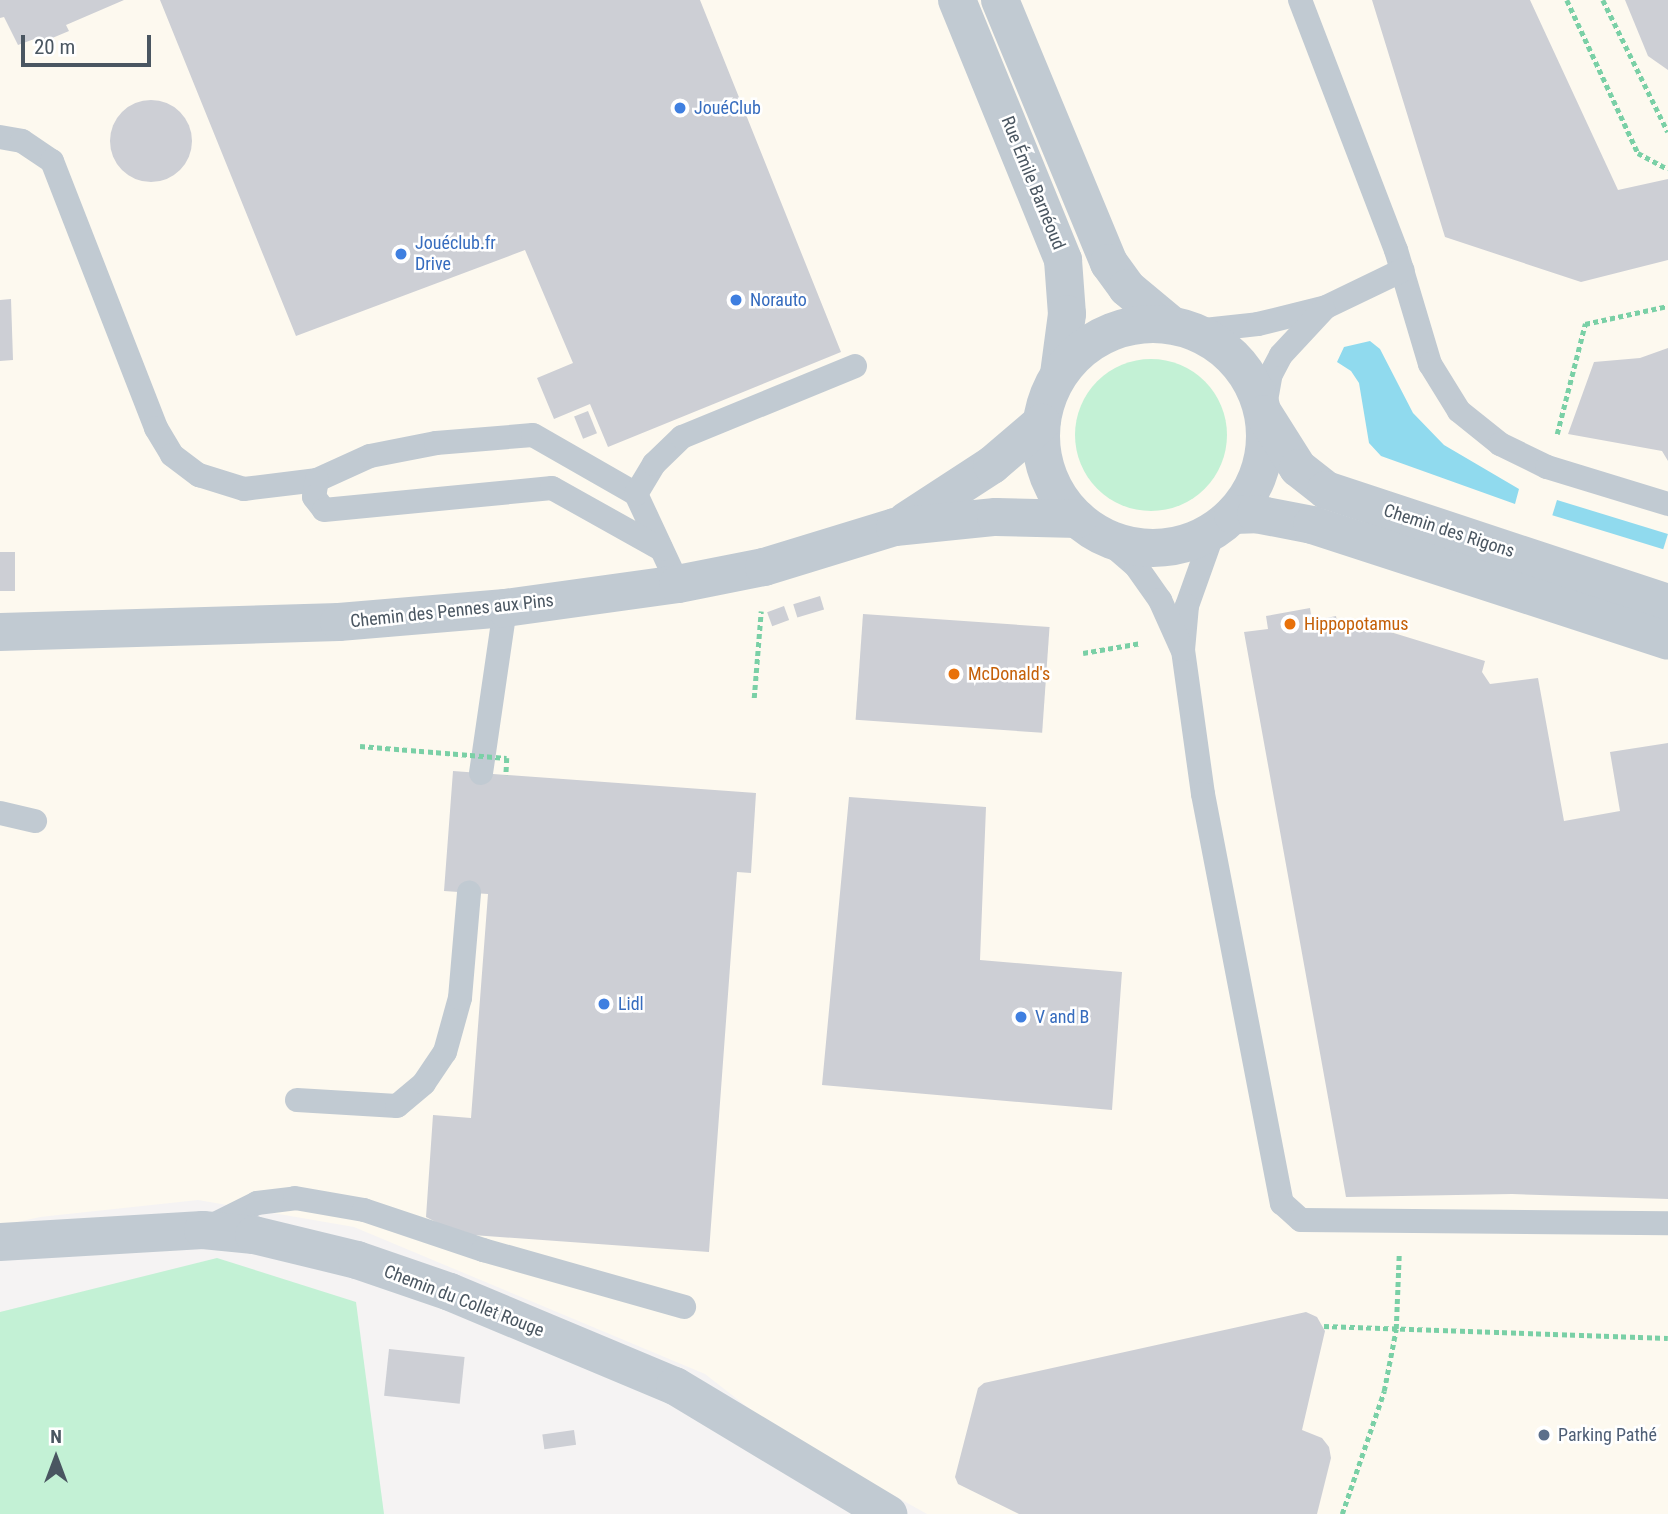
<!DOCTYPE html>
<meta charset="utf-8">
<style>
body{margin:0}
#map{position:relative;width:1668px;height:1514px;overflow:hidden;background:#f5f3f3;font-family:"Roboto Condensed",sans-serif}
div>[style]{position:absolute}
.commercial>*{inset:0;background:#fdf9ef}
.green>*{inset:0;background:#c3f1d5}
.round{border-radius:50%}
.water>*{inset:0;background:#90daee;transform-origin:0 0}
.building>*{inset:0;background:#cdcfd5;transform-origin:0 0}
.path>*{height:4.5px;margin-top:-2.25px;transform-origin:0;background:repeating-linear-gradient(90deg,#7ad0a6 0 5px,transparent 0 8.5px)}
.service>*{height:24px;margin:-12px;padding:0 12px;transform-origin:12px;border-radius:12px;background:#c1cad2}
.minor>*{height:38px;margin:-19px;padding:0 19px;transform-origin:19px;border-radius:19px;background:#c1cad2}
.minor>.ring{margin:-19px;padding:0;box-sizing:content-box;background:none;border:38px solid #c1cad2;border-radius:50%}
.path-bridge>*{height:4.5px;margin-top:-2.25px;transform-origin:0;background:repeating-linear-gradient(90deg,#7ad0a6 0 5px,transparent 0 8.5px)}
.dots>*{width:19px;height:19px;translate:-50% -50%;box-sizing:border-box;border:4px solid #fff;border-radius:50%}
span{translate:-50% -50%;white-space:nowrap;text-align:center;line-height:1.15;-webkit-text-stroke:5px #fff;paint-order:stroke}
.shop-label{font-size:18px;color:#366cbe}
.left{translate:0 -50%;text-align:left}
.street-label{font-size:18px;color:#4a5661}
.food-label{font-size:18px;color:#c56008}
.service-label{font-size:18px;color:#4e5e75}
.north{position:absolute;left:21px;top:1423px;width:70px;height:70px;-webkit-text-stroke:5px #fff;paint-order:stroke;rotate:0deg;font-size:19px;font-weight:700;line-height:28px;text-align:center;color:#4a5661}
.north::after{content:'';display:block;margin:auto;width:24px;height:32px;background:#4a5661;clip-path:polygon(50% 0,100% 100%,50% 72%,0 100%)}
.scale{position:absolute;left:21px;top:35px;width:130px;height:32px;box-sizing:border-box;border:4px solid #4a5661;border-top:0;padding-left:9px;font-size:21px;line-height:24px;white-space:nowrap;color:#4a5661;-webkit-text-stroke:5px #fff;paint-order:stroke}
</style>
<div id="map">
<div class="commercial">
<div style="clip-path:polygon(0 0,1668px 0,1668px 1514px,927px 1514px,777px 1430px,705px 1374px,354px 1227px,198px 1200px,40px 1217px,0 1226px)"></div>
</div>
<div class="green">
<div class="round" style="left:1075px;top:359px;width:152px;height:152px"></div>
<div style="clip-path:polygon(217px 1258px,356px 1302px,384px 1514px,0 1514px,0 1312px)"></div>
</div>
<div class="water">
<div style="clip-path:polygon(1370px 341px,1380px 349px,1413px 413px,1444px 445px,1519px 489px,1515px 504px,1381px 456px,1369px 443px,1359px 383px,1351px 371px,1337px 362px,1344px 347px)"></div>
<div style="left:1557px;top:500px;width:116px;height:16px;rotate:17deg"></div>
</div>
<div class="building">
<div style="clip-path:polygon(0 0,124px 0,66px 25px,69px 31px,38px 44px,37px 38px,18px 45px,4px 17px,0 18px)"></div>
<div style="clip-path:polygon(160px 0,700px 0,841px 352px,608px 447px,590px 404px,554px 419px,537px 378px,573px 363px,525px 250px,296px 336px)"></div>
<div style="clip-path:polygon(1372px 0,1530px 0,1618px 190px,1668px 179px,1668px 260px,1581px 282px,1445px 237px)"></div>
<div style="clip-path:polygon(1625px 0,1668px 0,1668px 70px,1648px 56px)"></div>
<div class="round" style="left:110px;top:100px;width:82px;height:82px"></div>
<div style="clip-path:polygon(11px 299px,13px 360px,0 361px,0 300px)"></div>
<div style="clip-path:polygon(1668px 348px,1668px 461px,1662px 451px,1568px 434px,1594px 362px,1640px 358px)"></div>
<div style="left:588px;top:411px;width:24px;height:15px;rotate:68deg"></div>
<div style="left:0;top:552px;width:15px;height:39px"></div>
<div style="left:820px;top:596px;width:14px;height:28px;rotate:73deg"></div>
<div style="left:784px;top:606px;width:15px;height:18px;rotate:70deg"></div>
<div style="clip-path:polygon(1310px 608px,1312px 621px,1336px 616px,1338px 627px,1345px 629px,1348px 619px,1485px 661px,1482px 672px,1490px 684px,1538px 678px,1564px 821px,1620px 811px,1610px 752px,1668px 743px,1668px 1199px,1512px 1194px,1346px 1197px,1244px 632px,1268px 629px,1266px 616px)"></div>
<div style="left:863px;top:614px;width:187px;height:106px;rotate:4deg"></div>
<div style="clip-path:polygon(453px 771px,756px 793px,751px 873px,737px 872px,709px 1252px,459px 1234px,426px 1217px,433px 1115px,471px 1118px,488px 894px,444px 891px)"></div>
<div style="clip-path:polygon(849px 797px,986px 807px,980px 960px,1122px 972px,1112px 1110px,822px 1085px)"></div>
<div style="clip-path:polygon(1306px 1312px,1317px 1317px,1325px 1331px,1302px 1430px,1322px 1438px,1329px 1447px,1331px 1458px,1317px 1514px,1019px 1514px,958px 1484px,955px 1477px,978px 1388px,984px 1383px)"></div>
<div style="left:389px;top:1349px;width:76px;height:47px;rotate:6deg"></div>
<div style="left:574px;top:1430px;width:15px;height:32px;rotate:82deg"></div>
</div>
<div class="path">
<div style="left:1567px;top:0;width:169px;rotate:65.1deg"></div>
<div style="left:1638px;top:153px;width:34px;rotate:28deg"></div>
<div style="left:1603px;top:0;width:147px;rotate:63.8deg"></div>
<div style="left:1557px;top:434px;width:114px;rotate:-75.7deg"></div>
<div style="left:1585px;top:324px;width:85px;rotate:-12.2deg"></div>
<div style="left:1083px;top:653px;width:59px;rotate:-9.8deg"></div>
<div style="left:754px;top:698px;width:87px;rotate:-85.4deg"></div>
<div style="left:1324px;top:1326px;width:344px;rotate:2deg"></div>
<div style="left:1342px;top:1514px;width:130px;rotate:-71.1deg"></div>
<div style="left:1384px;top:1391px;width:63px;rotate:-79deg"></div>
<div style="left:1396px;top:1329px;width:75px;rotate:-87.7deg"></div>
</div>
<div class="service">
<div style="left:1300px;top:0;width:268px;rotate:69deg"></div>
<div style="left:1396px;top:250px;width:119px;rotate:73.4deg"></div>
<div style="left:1430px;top:364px;width:55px;rotate:58.3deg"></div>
<div style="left:1459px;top:411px;width:53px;rotate:38.8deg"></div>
<div style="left:1500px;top:444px;width:52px;rotate:26.1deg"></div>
<div style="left:1547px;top:467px;width:127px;rotate:17deg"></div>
<div style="left:0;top:137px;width:22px;rotate:10deg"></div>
<div style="left:22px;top:141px;width:36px;rotate:34deg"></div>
<div style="left:52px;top:161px;width:287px;rotate:68.7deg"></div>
<div style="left:156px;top:428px;width:31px;rotate:59deg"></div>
<div style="left:172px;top:455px;width:34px;rotate:37deg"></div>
<div style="left:199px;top:475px;width:47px;rotate:17.3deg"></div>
<div style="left:244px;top:489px;width:74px;rotate:-7deg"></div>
<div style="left:317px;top:480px;width:58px;rotate:-24.4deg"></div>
<div style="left:370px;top:456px;width:67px;rotate:-11.1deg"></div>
<div style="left:436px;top:443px;width:97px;rotate:-4.7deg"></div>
<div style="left:533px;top:435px;width:119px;rotate:29.8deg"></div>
<div style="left:636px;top:494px;width:99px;rotate:65deg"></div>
<div style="left:1195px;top:331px;width:63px;rotate:-6.3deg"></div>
<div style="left:1258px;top:324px;width:70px;rotate:-14deg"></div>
<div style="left:1326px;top:307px;width:85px;rotate:-25.7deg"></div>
<div style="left:1264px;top:412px;width:39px;rotate:-80deg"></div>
<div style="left:1271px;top:374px;width:21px;rotate:-62deg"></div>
<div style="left:1281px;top:355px;width:62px;rotate:-47deg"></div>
<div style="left:317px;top:480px;width:17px;rotate:100deg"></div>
<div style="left:314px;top:497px;width:16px;rotate:52deg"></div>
<div style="left:324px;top:510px;width:229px;rotate:-5.5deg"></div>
<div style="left:552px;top:488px;width:125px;rotate:29.2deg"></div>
<div style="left:636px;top:494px;width:35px;rotate:-59deg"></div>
<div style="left:654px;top:464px;width:39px;rotate:-44deg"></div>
<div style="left:682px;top:437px;width:187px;rotate:-22.3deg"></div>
<div style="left:1214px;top:530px;width:81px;rotate:109.6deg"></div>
<div style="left:1187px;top:606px;width:44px;rotate:95.2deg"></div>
<div style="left:1183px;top:650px;width:145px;rotate:82.1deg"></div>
<div style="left:1203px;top:794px;width:417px;rotate:79.1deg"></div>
<div style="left:1282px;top:1203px;width:25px;rotate:42deg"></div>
<div style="left:1301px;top:1220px;width:367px;rotate:0.5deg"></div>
<div style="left:1100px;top:535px;width:48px;rotate:40.7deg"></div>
<div style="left:1136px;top:566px;width:42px;rotate:54.8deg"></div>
<div style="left:1160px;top:600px;width:54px;rotate:65.8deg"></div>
<div style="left:481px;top:773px;width:167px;rotate:-81.7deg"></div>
<div style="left:0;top:813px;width:36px;rotate:13deg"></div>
<div style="left:297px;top:1100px;width:100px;rotate:3.4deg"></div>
<div style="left:397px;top:1106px;width:35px;rotate:-40deg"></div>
<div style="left:424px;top:1083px;width:37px;rotate:-56deg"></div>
<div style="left:445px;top:1052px;width:56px;rotate:-74.5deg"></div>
<div style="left:460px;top:998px;width:106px;rotate:-85.1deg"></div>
<div style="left:203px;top:1230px;width:60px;rotate:-26.6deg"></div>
<div style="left:257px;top:1203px;width:38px;rotate:-7deg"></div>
<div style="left:295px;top:1198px;width:70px;rotate:9.9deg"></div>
<div style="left:364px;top:1210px;width:126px;rotate:18.6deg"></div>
<div style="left:483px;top:1250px;width:209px;rotate:15.8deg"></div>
</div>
<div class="minor">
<div style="left:957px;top:0;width:281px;rotate:67.8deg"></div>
<div style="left:1063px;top:260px;width:54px;rotate:85.8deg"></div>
<div style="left:1067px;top:314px;width:61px;rotate:97.6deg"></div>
<div style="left:1000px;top:0;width:285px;rotate:67.5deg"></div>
<div style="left:1109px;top:263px;width:31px;rotate:54deg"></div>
<div style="left:1127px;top:288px;width:56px;rotate:39.9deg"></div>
<div class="ring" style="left:1041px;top:324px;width:186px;height:186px"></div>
<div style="left:1264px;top:414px;width:64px;rotate:57.8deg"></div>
<div style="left:1298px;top:468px;width:36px;rotate:38deg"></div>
<div style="left:1326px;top:490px;width:360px;rotate:18.3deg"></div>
<div style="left:1233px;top:515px;width:23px;rotate:-2deg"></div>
<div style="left:1256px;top:514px;width:57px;rotate:11.1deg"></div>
<div style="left:1312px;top:525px;width:374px;rotate:18deg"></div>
<div style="left:906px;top:521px;width:103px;rotate:-33.1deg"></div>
<div style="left:992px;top:465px;width:65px;rotate:-40.6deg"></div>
<div style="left:0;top:632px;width:339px;rotate:-1.7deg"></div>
<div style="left:339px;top:622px;width:167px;rotate:-4.8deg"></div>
<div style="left:505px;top:608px;width:175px;rotate:-7.9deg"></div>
<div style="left:678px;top:584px;width:88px;rotate:-11.2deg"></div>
<div style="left:764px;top:567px;width:137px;rotate:-17deg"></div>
<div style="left:895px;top:527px;width:101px;rotate:-5.7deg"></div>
<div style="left:996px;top:517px;width:82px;rotate:1.4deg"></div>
<div style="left:0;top:1242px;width:203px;rotate:-3.4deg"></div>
<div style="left:203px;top:1230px;width:51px;rotate:5.6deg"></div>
<div style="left:254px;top:1235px;width:106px;rotate:13.6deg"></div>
<div style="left:357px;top:1260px;width:98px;rotate:19deg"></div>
<div style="left:450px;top:1292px;width:244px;rotate:22.7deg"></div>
<div style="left:675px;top:1386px;width:249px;rotate:31deg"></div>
</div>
<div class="path-bridge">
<div style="left:360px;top:746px;width:147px;rotate:4.7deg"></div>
<div style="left:507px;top:758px;width:17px;rotate:93deg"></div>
</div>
<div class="dots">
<div style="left:680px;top:108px;background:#3f7fe0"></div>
<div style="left:401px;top:254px;background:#3f7fe0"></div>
<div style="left:736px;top:300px;background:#3f7fe0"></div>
<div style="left:1290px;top:624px;background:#e8710a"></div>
<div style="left:954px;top:674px;background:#e8710a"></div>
<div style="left:604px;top:1004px;background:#3f7fe0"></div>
<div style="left:1021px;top:1017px;background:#3f7fe0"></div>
<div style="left:1544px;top:1435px;background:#5c6f8a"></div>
</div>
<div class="shop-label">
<span class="left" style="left:694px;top:108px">JouéClub</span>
<span class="left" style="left:415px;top:254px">Jouéclub.fr<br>Drive</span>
<span class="left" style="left:750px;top:300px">Norauto</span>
<span class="left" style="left:618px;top:1004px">Lidl</span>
<span class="left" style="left:1035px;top:1017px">V and B</span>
</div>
<div class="street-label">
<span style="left:1033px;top:183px;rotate:68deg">Rue Émile Barnéoud</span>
<span style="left:1449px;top:531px;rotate:18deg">Chemin des Rigons</span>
<span style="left:452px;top:611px;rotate:-6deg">Chemin des Pennes aux Pins</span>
<span style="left:464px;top:1301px;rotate:21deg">Chemin du Collet Rouge</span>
</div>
<div class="food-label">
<span class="left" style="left:1304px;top:624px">Hippopotamus</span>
<span class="left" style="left:968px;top:674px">McDonald's</span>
</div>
<div class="service-label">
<span class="left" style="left:1558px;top:1435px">Parking Pathé</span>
</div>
<div class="north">N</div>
<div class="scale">20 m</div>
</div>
